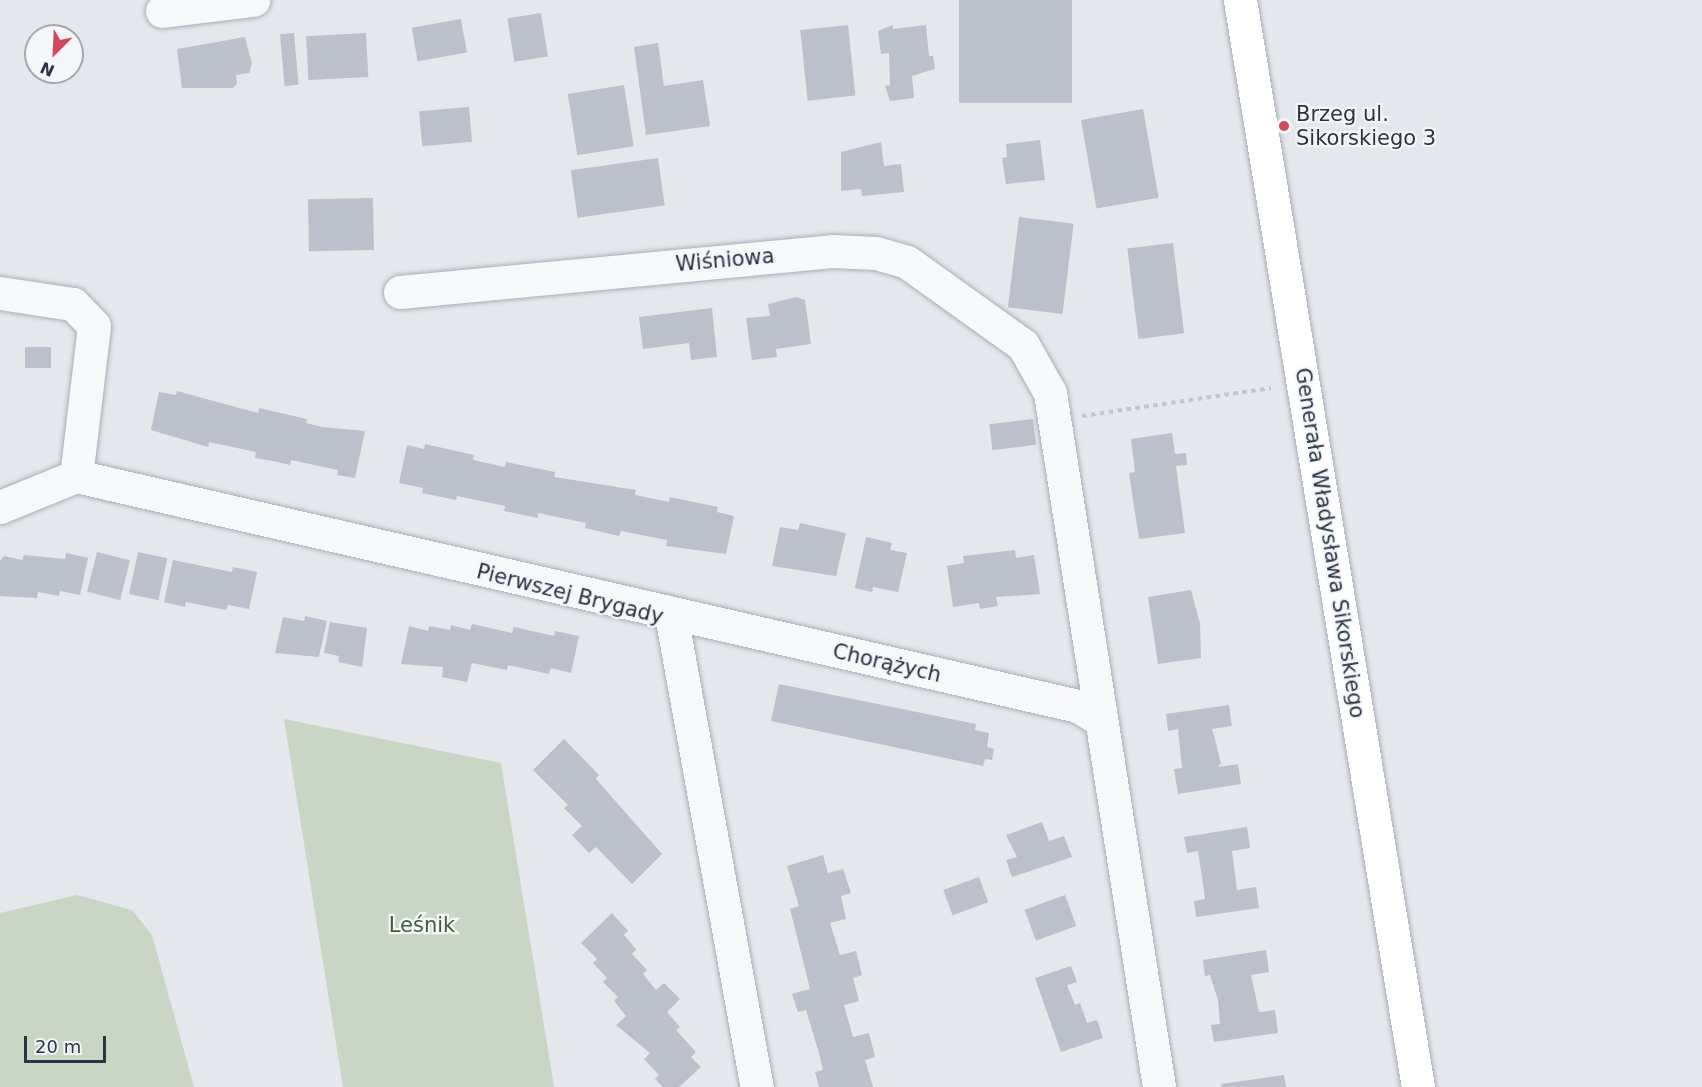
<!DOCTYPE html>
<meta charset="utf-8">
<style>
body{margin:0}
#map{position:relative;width:1702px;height:1087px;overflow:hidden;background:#e4e7ec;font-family:"DejaVu Sans",sans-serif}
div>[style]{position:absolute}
.green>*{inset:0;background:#c9d6c5}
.building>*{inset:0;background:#bbc0ca;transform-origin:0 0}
.path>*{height:4px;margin-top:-2px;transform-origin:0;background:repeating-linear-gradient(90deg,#c2c5cb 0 4.5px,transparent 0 9px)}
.roads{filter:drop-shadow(0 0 2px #a9aeb7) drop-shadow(0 0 2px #a9aeb7)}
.minor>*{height:33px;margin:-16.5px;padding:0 16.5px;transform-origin:16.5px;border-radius:16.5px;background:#f7f8fa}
.major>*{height:33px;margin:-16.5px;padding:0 16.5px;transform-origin:16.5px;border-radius:16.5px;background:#fff}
.dots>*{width:16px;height:16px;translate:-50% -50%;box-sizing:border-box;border:3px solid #f4f6f9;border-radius:50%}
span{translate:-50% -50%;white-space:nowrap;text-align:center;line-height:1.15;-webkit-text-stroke:4.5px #f4f6f9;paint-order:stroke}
.poi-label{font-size:21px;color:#2b3445}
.left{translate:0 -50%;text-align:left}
.street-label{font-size:21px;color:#2b3445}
.park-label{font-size:21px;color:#3f6138}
.north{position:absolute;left:24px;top:24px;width:60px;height:60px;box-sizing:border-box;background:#f4f6f9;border:2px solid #a4a8b1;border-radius:50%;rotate:204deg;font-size:16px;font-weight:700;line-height:24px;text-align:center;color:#2b3445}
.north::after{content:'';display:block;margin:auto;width:21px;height:27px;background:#d1495b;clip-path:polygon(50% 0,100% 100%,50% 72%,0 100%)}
.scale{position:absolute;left:24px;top:1036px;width:82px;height:27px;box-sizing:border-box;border:3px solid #2b3445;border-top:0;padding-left:8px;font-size:18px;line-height:21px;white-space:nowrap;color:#2b3445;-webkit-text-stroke:4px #f4f6f9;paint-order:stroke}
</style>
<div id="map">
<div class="green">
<div style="clip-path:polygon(284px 719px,501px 763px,554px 1087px,343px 1087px)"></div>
<div style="clip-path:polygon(77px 895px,132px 910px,152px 935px,194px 1087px,0 1087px,0 913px)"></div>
</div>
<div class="building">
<div style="left:959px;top:0;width:113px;height:103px"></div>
<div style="left:541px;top:13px;width:44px;height:34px;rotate:81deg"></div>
<div style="left:461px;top:19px;width:34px;height:50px;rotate:80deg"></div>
<div style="left:848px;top:25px;width:71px;height:48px;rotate:84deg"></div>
<div style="clip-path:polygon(893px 25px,893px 29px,926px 25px,929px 56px,933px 56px,935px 69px,912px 76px,914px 98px,890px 101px,885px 86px,890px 85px,889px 53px,881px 54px,878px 31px)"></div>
<div style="left:294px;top:33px;width:52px;height:14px;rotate:85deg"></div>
<div style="left:366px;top:33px;width:44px;height:60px;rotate:87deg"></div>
<div style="clip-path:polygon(245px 37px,252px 64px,249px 73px,236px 75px,237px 84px,233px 88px,182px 88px,177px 49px)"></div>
<div style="clip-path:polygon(658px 43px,664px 86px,703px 80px,710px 126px,646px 135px,634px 47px)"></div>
<div style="left:624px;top:85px;width:62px;height:57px;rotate:81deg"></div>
<div style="left:469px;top:107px;width:35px;height:50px;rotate:85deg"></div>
<div style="left:1143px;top:109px;width:90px;height:63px;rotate:80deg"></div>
<div style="clip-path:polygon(1040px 140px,1045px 180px,1006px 184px,1002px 158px,1007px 157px,1006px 144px)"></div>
<div style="clip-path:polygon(881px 142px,884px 166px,901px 164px,904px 192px,862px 196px,861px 189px,841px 191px,841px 152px)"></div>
<div style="left:658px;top:158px;width:48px;height:88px;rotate:82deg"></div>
<div style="left:373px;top:198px;width:52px;height:65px;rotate:89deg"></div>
<div style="left:1019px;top:217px;width:55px;height:91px;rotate:7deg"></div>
<div style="left:1173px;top:243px;width:91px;height:46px;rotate:83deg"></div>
<div style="clip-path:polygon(796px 297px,805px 300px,811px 344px,776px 349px,777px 357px,752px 360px,746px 318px,770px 316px,768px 304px)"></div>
<div style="clip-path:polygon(712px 308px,717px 357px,691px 360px,689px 343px,643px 349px,639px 317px)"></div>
<div style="left:25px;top:347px;width:26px;height:21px"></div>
<div style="clip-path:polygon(177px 391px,258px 413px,259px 408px,307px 419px,306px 423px,322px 427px,365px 431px,355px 478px,337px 475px,338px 470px,291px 460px,290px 465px,273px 461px,255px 458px,256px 452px,209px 442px,208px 447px,151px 430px,159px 392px,176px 395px)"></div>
<div style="left:1033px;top:419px;width:26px;height:44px;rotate:83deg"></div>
<div style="clip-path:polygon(1172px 433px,1175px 454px,1186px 453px,1187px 465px,1176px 466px,1185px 533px,1139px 539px,1129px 473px,1135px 472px,1131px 439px)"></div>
<div style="clip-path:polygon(425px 444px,474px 455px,473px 460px,505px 467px,506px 462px,555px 472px,554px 477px,636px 490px,635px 495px,669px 502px,670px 497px,718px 507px,717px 512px,734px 516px,726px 554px,666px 546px,667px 540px,621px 531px,619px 536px,585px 528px,586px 523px,538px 513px,538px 518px,504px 511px,505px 506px,457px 496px,456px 500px,422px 493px,423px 488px,399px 483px,407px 445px,424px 449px)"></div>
<div style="clip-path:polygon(800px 523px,846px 533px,836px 576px,772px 566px,780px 527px,798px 530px)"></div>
<div style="clip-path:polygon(866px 537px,892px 543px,890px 550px,907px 553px,898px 592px,873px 587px,872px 592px,855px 588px)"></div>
<div style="clip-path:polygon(1015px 550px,1016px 558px,1034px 555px,1040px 594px,996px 597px,998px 606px,980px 609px,979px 603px,953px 607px,947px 566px,964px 563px,963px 556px)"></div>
<div style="left:97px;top:552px;width:34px;height:41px;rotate:14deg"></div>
<div style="left:138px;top:552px;width:30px;height:43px;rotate:12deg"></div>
<div style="clip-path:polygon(66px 553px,88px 558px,80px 595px,60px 591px,59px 596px,38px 592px,37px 598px,0 596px,0 561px,4px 556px,22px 560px,24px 555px,65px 559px)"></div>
<div style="clip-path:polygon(173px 560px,232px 572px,233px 567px,257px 572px,249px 609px,228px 605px,226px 610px,186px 602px,185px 607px,164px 602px)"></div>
<div style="clip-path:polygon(1191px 590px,1200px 624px,1201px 658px,1158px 664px,1148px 597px)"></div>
<div style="clip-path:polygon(305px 616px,327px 621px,319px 657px,275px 653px,283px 617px,304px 621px)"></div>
<div style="clip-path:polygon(330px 622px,367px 628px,362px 667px,338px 662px,339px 656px,324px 653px)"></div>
<div style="clip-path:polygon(472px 624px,512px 633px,514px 627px,554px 636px,555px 631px,579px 636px,571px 673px,551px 668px,549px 674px,508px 665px,507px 670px,472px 663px,467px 682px,442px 677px,443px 667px,401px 664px,409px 626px,428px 631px,429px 626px,450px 630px,451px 625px,470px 630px)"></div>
<div style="clip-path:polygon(779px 684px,976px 724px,975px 730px,989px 733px,987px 747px,994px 749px,992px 760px,985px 759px,983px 766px,771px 721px)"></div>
<div style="clip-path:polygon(1229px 705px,1232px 726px,1212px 729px,1213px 732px,1221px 763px,1218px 767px,1238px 764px,1241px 784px,1178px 794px,1174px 769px,1182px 768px,1178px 729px,1168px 731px,1166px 714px)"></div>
<div style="clip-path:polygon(564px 739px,599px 775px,596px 779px,662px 854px,632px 884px,596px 847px,589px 853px,572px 835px,582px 826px,564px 808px,568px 805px,533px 770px)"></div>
<div style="clip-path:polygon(1042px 822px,1049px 841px,1064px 836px,1072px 857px,1012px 877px,1006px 860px,1017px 857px,1006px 835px)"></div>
<div style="clip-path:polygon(1247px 827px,1250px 848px,1232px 851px,1237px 890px,1256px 887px,1259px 908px,1196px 917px,1194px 901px,1205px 899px,1204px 891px,1198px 851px,1187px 853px,1184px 837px)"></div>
<div style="clip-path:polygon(823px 855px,828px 873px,843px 869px,851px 893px,841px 896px,846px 919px,830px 923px,840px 955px,856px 951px,862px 975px,853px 978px,859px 1001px,844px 1005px,853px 1037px,869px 1033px,875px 1057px,865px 1060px,873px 1087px,819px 1087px,815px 1072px,823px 1070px,819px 1053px,806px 1010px,798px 1012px,792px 994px,810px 989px,790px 909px,799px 906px,787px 866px)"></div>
<div style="left:979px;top:877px;width:27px;height:38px;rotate:70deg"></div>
<div style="left:1065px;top:895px;width:33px;height:43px;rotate:70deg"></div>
<div style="clip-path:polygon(612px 913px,628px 931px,624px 935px,636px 949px,632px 954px,647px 970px,643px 974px,656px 990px,664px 983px,680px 999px,667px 1012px,680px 1027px,676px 1030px,696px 1052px,691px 1057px,701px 1067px,679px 1087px,663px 1087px,655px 1079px,659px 1075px,644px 1059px,650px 1053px,616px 1025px,626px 1016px,614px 1001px,618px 997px,603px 982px,607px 978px,593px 963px,597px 959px,581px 943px)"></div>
<div style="clip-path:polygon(1266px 950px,1269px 972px,1251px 975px,1259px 1012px,1275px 1010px,1278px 1033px,1214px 1042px,1211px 1025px,1220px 1024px,1218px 1000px,1210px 975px,1205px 976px,1203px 960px)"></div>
<div style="clip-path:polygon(1071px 966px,1077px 982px,1067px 985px,1075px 1005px,1080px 1003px,1087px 1023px,1097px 1020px,1103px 1038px,1061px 1052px,1035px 978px)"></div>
<div style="clip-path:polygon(1284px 1075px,1286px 1087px,1222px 1087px,1221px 1084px)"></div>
</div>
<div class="path">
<div style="left:1082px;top:416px;width:191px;rotate:-8.4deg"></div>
</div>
<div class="roads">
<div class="minor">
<div style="left:162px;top:11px;width:92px;rotate:-6.9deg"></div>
<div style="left:400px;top:292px;width:434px;rotate:-5.4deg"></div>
<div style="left:832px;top:251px;width:44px;rotate:2.6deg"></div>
<div style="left:876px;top:253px;width:32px;rotate:16deg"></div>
<div style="left:907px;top:262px;width:143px;rotate:35.6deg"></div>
<div style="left:1023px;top:345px;width:55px;rotate:60.6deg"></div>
<div style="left:1050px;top:393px;width:703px;rotate:81.07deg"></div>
<div style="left:0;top:293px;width:74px;rotate:8.6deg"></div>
<div style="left:73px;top:304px;width:30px;rotate:46deg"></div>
<div style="left:94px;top:326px;width:151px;rotate:96.8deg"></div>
<div style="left:0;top:507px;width:82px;rotate:-22.2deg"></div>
<div style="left:76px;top:476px;width:1028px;rotate:12.93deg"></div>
<div style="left:1078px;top:706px;width:26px;rotate:32deg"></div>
<div style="left:671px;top:615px;width:480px;rotate:79.7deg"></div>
</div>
<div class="major">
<div style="left:1240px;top:0;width:1101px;rotate:80.7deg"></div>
</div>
</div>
<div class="dots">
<div style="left:1284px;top:126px;background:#d1495b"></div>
</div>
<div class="poi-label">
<span class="left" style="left:1296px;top:126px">Brzeg ul.<br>Sikorskiego 3</span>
</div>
<div class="street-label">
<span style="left:725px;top:260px;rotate:-5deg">Wiśniowa</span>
<span style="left:1330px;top:543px;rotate:81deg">Generała Władysława Sikorskiego</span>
<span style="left:570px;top:594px;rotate:14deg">Pierwszej Brygady</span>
<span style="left:887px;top:663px;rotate:13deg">Chorążych</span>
</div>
<div class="park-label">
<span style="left:422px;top:925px">Leśnik</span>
</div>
<div class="north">N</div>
<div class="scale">20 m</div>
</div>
